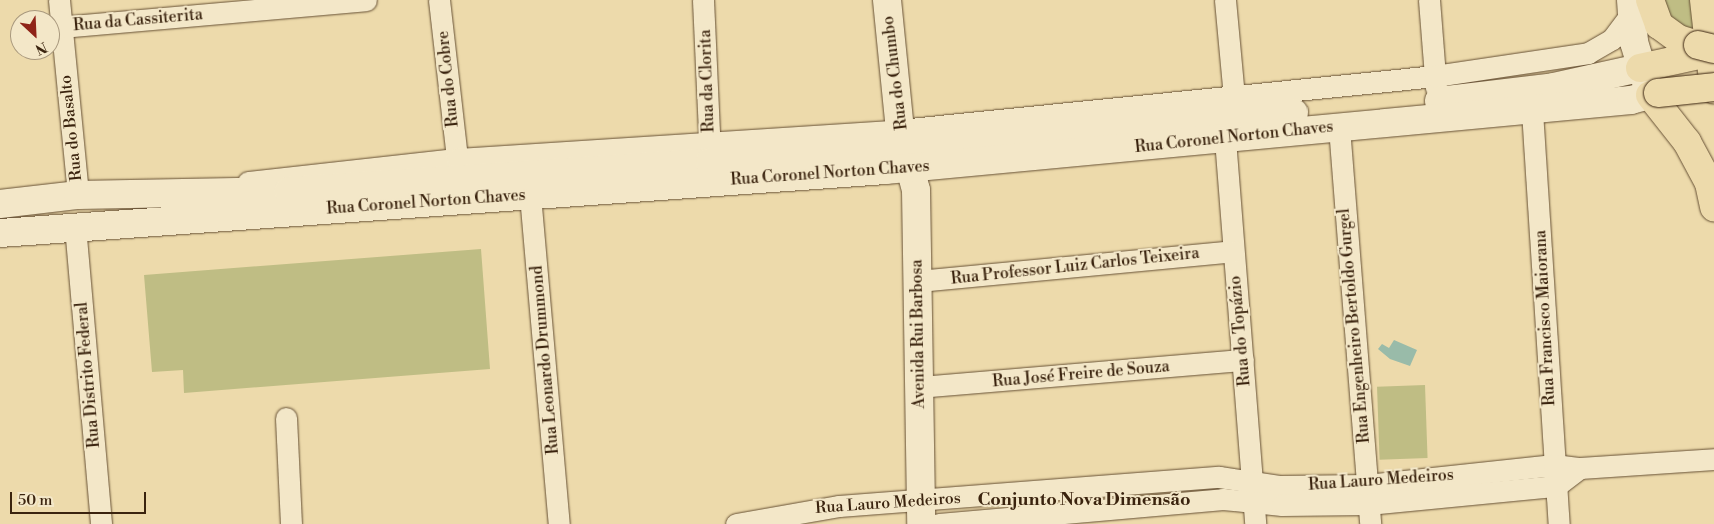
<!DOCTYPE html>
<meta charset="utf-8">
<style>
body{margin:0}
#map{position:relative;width:1714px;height:524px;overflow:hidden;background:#eddaab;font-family:"Libre Bodoni",serif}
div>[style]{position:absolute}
.green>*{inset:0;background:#bfbd84;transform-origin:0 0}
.water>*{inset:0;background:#99bba9}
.roads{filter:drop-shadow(0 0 1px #675135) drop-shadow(0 0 1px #675135)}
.street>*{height:21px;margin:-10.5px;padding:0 10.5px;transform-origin:10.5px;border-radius:10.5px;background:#f3e7c8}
.secondary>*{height:28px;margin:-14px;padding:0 14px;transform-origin:14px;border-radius:14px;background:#f3e7c8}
.primary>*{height:28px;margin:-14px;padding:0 14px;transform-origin:14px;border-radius:14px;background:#eddaab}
.highway>*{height:28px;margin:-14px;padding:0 14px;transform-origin:14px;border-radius:14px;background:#eddaab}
.bridges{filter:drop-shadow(0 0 1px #3a230e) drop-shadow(0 0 1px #3a230e)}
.primary-bridge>*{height:28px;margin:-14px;padding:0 14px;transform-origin:14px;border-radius:14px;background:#eddaab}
.highway-bridge>*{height:28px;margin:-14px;padding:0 14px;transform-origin:14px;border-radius:14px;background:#eddaab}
span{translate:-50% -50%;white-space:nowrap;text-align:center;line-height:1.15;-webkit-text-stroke:4px #f3e7c8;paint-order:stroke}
.street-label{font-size:16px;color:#3a230e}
.neighbourhood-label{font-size:18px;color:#3a230e;font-weight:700}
.north{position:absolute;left:10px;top:10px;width:50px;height:50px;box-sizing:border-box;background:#f3e7c8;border:1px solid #a9997e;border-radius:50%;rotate:155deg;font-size:14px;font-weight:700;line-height:20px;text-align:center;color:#3a230e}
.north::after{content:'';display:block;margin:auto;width:18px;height:22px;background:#8f2418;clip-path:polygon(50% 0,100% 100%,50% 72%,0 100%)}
.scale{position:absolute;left:10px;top:492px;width:136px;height:22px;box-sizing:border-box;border:2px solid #3a230e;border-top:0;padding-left:6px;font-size:15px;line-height:18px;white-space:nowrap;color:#3a230e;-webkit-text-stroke:4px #f3e7c8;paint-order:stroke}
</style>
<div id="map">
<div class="green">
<div style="clip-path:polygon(1658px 0,1691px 0,1694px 30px,1678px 30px)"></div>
<div style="clip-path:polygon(481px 249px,490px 369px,184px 393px,183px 370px,152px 372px,144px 275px)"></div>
<div style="left:1425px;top:385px;width:73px;height:48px;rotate:88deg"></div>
</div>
<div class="water">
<div style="clip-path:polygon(1394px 340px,1417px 350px,1410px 366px,1390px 359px,1378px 349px,1382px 344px,1389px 348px)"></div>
</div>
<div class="roads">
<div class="street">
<div style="left:59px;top:0;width:196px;rotate:84.4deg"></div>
<div style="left:439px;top:0;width:160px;rotate:83.5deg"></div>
<div style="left:703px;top:0;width:157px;rotate:87.4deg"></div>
<div style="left:1225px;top:0;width:97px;rotate:84.7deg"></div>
<div style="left:1429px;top:0;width:88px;rotate:85.5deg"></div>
<div style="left:60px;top:27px;width:307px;rotate:-5deg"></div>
<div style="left:1532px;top:111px;width:414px;rotate:86.3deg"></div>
<div style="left:1339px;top:127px;width:398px;rotate:85.5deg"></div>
<div style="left:1225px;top:139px;width:386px;rotate:85.5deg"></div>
<div style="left:248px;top:182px;width:210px;rotate:-6.3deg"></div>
<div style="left:457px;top:159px;width:444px;rotate:-3.7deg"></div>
<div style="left:900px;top:130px;width:538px;rotate:-5.76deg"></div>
<div style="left:1435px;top:76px;width:155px;rotate:-8.5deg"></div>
<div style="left:1588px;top:53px;width:28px;rotate:-30deg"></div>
<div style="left:1612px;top:39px;width:34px;rotate:-53deg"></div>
<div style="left:530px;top:195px;width:330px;rotate:85deg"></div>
<div style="left:75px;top:226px;width:299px;rotate:85deg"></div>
<div style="left:918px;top:281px;width:316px;rotate:-5.4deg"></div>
<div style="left:919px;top:387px;width:325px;rotate:-4.8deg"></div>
<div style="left:286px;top:418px;width:106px;rotate:87.3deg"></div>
<div style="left:736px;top:524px;width:105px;rotate:-9.9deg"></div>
<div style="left:839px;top:506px;width:381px;rotate:-4.4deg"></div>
<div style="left:1219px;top:477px;width:62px;rotate:8.4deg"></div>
<div style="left:1280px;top:486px;width:87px;rotate:-0.7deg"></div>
<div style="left:1367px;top:485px;width:188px;rotate:-6.1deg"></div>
<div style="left:1554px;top:465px;width:26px;rotate:7deg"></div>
<div style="left:1580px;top:468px;width:134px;rotate:-3.8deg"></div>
<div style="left:939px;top:524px;width:285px;rotate:-5deg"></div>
<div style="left:1223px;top:499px;width:59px;rotate:5.8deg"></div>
<div style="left:1282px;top:505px;width:86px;rotate:-0.7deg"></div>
<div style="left:1368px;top:504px;width:189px;rotate:-5.5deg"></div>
<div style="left:1556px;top:486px;width:30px;rotate:-37deg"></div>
</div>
<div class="secondary">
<div style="left:887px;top:0;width:131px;rotate:84.3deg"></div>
<div style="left:900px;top:130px;width:62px;rotate:75.1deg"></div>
<div style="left:916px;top:190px;width:334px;rotate:89.1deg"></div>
<div style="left:1439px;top:101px;width:116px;rotate:-6.9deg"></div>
<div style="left:1554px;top:87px;width:88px;rotate:-12.5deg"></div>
<div style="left:0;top:204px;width:79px;rotate:-6.6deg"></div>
<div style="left:78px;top:195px;width:211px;rotate:-1.1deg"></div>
<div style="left:289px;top:191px;width:422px;rotate:-3.9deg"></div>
<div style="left:710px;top:162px;width:586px;rotate:-4.8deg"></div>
<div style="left:0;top:233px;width:887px;rotate:-4.07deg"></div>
<div style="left:885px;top:170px;width:749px;rotate:-5.36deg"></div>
<div style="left:1631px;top:100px;width:20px;rotate:-15deg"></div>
<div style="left:1650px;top:95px;width:55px;rotate:-106.8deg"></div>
<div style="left:1634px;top:42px;width:42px;rotate:-94.1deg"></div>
</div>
<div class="primary">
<div style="left:1640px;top:68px;width:60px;rotate:-12.4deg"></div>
</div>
<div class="highway">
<div style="left:1650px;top:0;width:27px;rotate:70deg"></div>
<div style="left:1659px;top:25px;width:24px;rotate:36deg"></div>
<div style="left:1678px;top:39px;width:21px;rotate:17deg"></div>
<div style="left:1704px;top:0;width:90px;rotate:83.6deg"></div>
<div style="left:1650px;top:95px;width:60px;rotate:51.8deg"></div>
<div style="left:1687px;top:142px;width:47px;rotate:61.8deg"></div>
<div style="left:1709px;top:183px;width:25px;rotate:78deg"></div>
</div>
</div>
<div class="bridges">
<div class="primary-bridge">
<div style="left:1658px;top:93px;width:56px;rotate:-6.1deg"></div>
</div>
<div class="highway-bridge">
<div style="left:1698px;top:45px;width:16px;rotate:14deg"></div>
</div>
</div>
<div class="street-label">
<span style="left:138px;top:20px;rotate:-5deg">Rua da Cassiterita</span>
<span style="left:895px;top:73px;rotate:-97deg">Rua do Chumbo</span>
<span style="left:448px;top:79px;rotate:-96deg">Rua do Cobre</span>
<span style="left:707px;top:81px;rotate:-92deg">Rua da Clorita</span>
<span style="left:71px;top:128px;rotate:-96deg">Rua do Basalto</span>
<span style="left:1234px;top:137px;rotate:-6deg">Rua Coronel Norton Chaves</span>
<span style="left:830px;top:173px;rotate:-4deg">Rua Coronel Norton Chaves</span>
<span style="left:426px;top:202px;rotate:-4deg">Rua Coronel Norton Chaves</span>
<span style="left:1075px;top:266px;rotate:-6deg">Rua Professor Luiz Carlos Teixeira</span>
<span style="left:1545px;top:318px;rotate:-93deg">Rua Francisco Maiorana</span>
<span style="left:1354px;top:326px;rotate:-95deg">Rua Engenheiro Bertoldo Gurgel</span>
<span style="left:1240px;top:331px;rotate:-95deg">Rua do Topázio</span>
<span style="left:918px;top:334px;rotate:-91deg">Avenida Rui Barbosa</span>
<span style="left:545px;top:360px;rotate:-95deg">Rua Leonardo Drummond</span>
<span style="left:1081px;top:374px;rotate:-5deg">Rua José Freire de Souza</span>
<span style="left:88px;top:375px;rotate:-95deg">Rua Distrito Federal</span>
<span style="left:1381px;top:480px;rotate:-4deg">Rua Lauro Medeiros</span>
<span style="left:888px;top:503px;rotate:-4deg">Rua Lauro Medeiros</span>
</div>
<div class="neighbourhood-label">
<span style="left:1084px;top:500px">Conjunto Nova Dimensão</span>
</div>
<div class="north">N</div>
<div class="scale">50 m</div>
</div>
